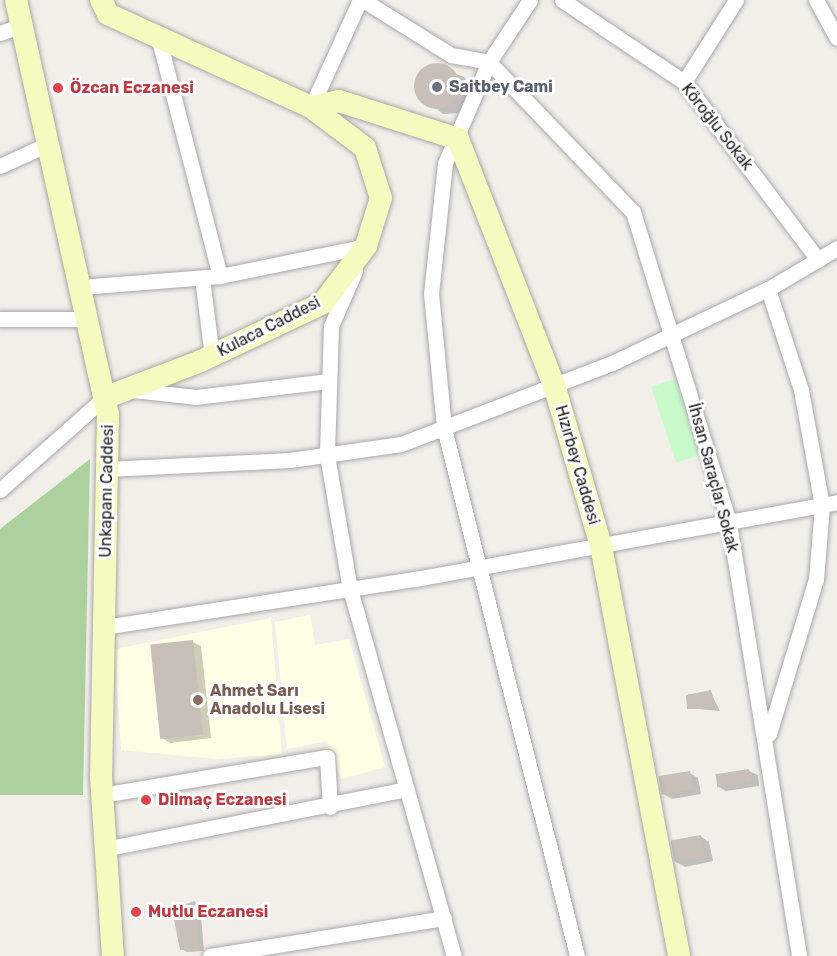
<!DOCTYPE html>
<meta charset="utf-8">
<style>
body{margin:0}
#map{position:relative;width:837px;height:956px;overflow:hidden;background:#f2efe9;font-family:Rubik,sans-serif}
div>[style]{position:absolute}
.education>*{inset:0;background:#ffffe5}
.forest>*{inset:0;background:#add19e}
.park>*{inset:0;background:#c8facc;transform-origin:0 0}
.shadow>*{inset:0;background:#0003}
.building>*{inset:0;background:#c7bfb8;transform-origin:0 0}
.round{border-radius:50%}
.roads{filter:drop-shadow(0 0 2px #a9a9a9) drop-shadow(0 0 2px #a9a9a9)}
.minor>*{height:15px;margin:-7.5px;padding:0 7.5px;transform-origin:7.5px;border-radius:7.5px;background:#fff}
.secondary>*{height:22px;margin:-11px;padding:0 11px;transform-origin:11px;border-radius:11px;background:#f7fabf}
.dots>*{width:16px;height:16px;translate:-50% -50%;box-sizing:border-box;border:3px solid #fff;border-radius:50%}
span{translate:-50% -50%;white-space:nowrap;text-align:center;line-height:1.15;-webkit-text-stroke:6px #fff;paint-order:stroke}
.worship-label{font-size:16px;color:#5b616d;font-weight:700}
.left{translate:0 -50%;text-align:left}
.health-label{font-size:16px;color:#be3a42;font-weight:700}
.street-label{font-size:16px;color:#222}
.education-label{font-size:16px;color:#785e54;font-weight:700}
</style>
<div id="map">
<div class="education">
<div style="clip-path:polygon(310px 615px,315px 645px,349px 639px,385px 767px,341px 779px,327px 741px,287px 749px,275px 622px)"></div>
<div style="clip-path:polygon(271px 618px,282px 754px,218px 759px,121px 750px,115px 649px)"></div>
</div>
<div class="forest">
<div style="clip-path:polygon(90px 459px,83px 795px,0 795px,0 529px)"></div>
</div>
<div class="park">
<div style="left:675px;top:379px;width:80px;height:25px;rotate:72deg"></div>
</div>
<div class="shadow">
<div style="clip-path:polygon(432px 65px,464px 77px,471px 89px,468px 103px,458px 113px,443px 114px,417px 92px,421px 72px)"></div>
<div style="clip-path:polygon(192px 642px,201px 646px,211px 738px,170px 743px,162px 738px)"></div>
<div style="clip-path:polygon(710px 691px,720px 711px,688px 708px)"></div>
<div style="clip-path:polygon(749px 771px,758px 775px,759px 786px,726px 791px,717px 786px)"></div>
<div style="clip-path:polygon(690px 773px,698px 778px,701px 794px,672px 799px,663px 794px)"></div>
<div style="clip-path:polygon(701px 837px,709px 842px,713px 861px,685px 867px,676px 862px)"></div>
<div style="clip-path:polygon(195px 902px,200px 905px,204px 951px,187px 952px,182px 949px)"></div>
</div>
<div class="building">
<div class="round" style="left:414px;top:63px;width:46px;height:46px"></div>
<div style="left:193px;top:640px;width:95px;height:43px;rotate:84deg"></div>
<div style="clip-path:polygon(711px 690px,716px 709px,687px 709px,686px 695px)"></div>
<div style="left:749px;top:769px;width:13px;height:34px;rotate:81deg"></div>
<div style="left:690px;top:771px;width:19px;height:32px;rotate:81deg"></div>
<div style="left:701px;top:835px;width:22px;height:31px;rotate:80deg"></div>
<div style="clip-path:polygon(195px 901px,200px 949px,180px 950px,172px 909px)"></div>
</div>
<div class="roads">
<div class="minor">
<div style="left:363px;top:0;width:104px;rotate:32deg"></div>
<div style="left:451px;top:55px;width:39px;rotate:10deg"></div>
<div style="left:530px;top:0;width:74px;rotate:123.5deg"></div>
<div style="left:489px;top:62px;width:110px;rotate:113.5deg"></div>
<div style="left:445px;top:163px;width:131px;rotate:96.1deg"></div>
<div style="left:431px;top:293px;width:136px;rotate:84.5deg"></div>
<div style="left:444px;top:428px;width:544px;rotate:75.86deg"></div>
<div style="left:562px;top:0;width:147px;rotate:33.9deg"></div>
<div style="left:684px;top:82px;width:223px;rotate:53deg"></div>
<div style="left:816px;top:0;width:43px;rotate:61.1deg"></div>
<div style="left:0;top:33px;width:23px;rotate:-20deg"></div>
<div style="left:489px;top:62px;width:208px;rotate:46.2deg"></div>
<div style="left:633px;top:212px;width:325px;rotate:72.8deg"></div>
<div style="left:729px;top:523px;width:439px;rotate:80.8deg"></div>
<div style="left:684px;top:82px;width:97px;rotate:-57.6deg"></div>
<div style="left:311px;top:107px;width:118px;rotate:-65.4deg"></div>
<div style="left:0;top:166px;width:53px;rotate:-24.6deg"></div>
<div style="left:355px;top:271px;width:60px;rotate:113.6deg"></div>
<div style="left:331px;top:326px;width:129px;rotate:91.8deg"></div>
<div style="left:327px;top:455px;width:136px;rotate:80.3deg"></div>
<div style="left:350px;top:589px;width:381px;rotate:74.2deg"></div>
<div style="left:220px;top:276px;width:149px;rotate:-11.6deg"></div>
<div style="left:202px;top:278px;width:79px;rotate:82.7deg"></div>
<div style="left:80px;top:287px;width:140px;rotate:-4.5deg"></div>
<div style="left:220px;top:276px;width:247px;rotate:-104.5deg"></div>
<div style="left:768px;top:289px;width:106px;rotate:71.9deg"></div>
<div style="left:801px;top:390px;width:118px;rotate:79.7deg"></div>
<div style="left:822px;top:506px;width:73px;rotate:94.7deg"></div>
<div style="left:816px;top:579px;width:162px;rotate:106.9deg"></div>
<div style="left:0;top:319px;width:87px"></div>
<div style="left:133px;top:390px;width:63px;rotate:6.3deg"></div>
<div style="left:196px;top:397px;width:134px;rotate:-6.9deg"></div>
<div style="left:107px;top:469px;width:183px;rotate:-2.8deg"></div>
<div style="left:290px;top:460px;width:112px;rotate:-8.2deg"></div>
<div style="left:401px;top:444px;width:226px;rotate:-21deg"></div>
<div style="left:612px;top:363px;width:173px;rotate:-25.4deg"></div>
<div style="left:768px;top:289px;width:80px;rotate:-30.7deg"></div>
<div style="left:0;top:490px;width:139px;rotate:-41.5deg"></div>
<div style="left:104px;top:627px;width:315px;rotate:-8.8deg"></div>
<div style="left:415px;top:579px;width:429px;rotate:-10.3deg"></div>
<div style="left:102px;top:795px;width:228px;rotate:-9.6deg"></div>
<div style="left:327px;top:757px;width:50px;rotate:86.6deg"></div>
<div style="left:104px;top:849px;width:308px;rotate:-11.2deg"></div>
<div style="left:210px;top:956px;width:237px;rotate:-9.2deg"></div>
</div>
<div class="secondary">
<div style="left:16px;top:0;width:425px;rotate:77.5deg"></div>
<div style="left:108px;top:415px;width:362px;rotate:91.1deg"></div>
<div style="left:101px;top:777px;width:179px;rotate:86.2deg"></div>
<div style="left:101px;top:0;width:16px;rotate:63deg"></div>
<div style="left:108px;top:14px;width:223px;rotate:24.6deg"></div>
<div style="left:311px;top:107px;width:68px;rotate:37.2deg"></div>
<div style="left:365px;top:148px;width:52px;rotate:72.3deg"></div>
<div style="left:381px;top:198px;width:50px;rotate:107.4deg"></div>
<div style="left:366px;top:246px;width:71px;rotate:127deg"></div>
<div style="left:323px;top:303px;width:135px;rotate:154.6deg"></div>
<div style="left:201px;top:361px;width:104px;rotate:159.1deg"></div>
<div style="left:311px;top:107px;width:29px;rotate:-12deg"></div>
<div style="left:339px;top:101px;width:125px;rotate:17.7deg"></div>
<div style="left:458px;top:139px;width:264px;rotate:68.7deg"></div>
<div style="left:554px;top:385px;width:168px;rotate:73.7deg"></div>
<div style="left:601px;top:546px;width:417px;rotate:79.2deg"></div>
</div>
</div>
<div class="dots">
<div style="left:437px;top:87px;background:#6b7280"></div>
<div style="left:58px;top:88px;background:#e0444e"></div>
<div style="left:198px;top:700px;background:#8d6e63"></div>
<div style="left:146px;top:800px;background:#e0444e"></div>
<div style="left:136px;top:912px;background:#e0444e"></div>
</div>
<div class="worship-label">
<span class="left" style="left:449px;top:87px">Saitbey Cami</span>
</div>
<div class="health-label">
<span class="left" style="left:70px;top:88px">Özcan Eczanesi</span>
<span class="left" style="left:158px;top:800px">Dilmaç Eczanesi</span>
<span class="left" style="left:148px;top:912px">Mutlu Eczanesi</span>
</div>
<div class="street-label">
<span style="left:717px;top:127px;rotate:52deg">Köroğlu Sokak</span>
<span style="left:269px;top:327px;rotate:-27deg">Kulaca Caddesi</span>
<span style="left:577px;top:465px;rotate:74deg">Hızırbey Caddesi</span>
<span style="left:713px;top:478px;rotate:75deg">İhsan Saraçlar Sokak</span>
<span style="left:107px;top:491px;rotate:-89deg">Unkapanı Caddesi</span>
</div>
<div class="education-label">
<span class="left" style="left:210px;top:700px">Ahmet Sarı<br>Anadolu Lisesi</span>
</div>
</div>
